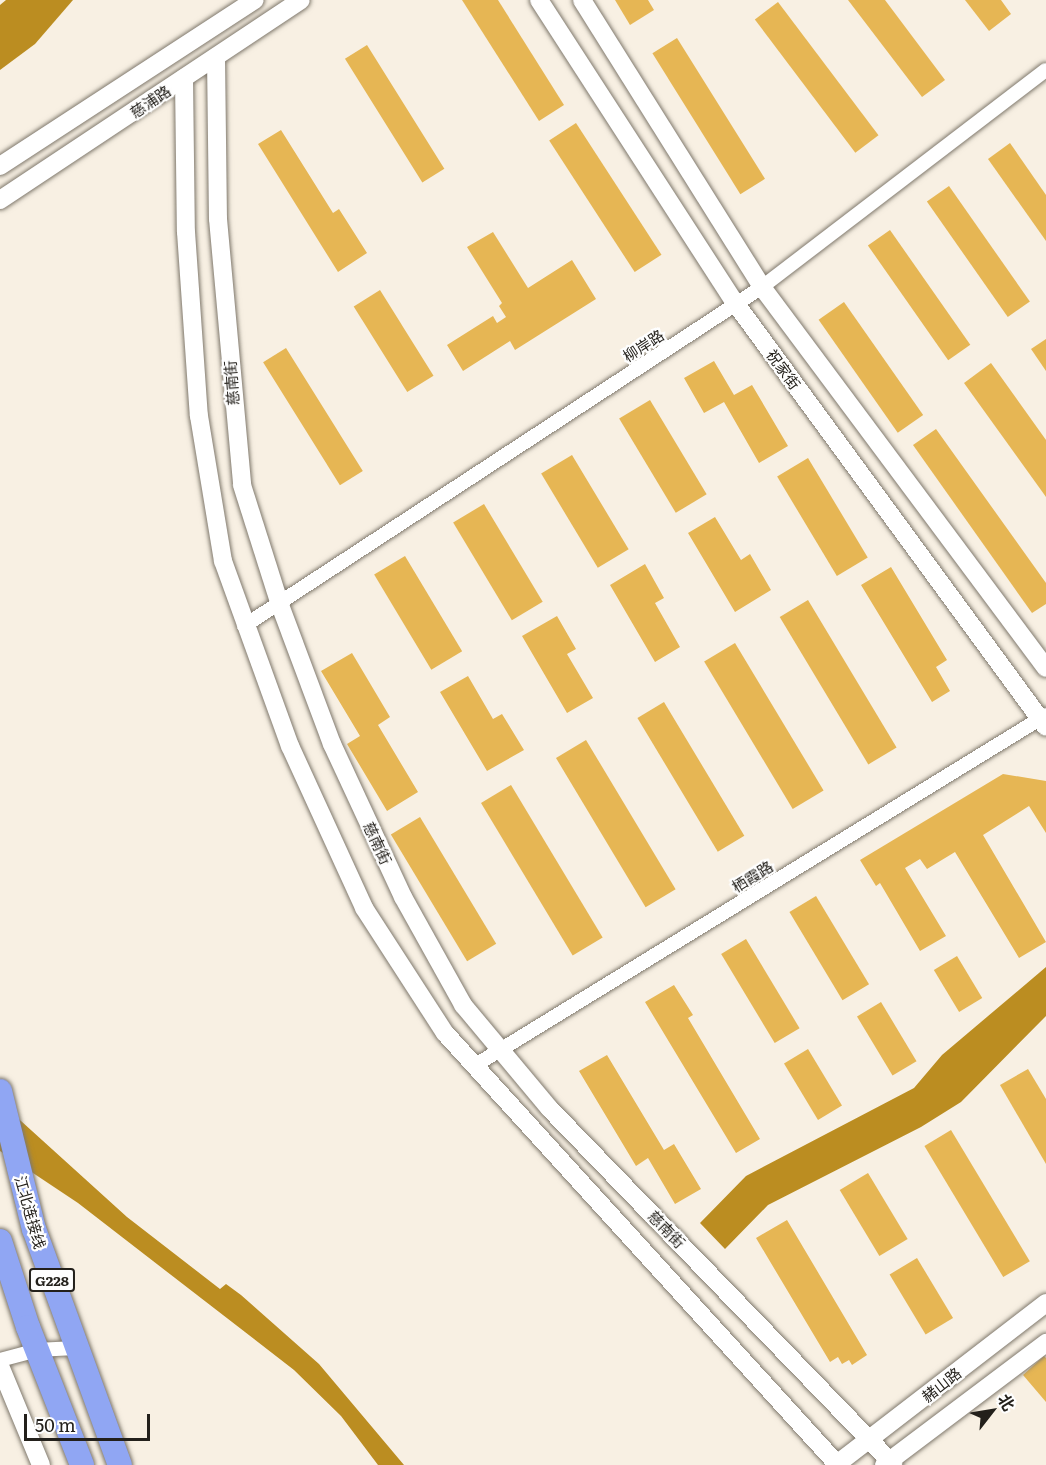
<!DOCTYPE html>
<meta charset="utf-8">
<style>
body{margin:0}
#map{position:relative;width:1046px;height:1465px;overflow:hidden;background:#f8f0e3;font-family:Literata,"Noto Sans SC",serif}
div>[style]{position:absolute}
.water>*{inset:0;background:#bb8d21}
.building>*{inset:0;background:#e6b654;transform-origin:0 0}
.roads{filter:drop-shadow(0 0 2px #7f786c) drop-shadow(0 0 2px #7f786c)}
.minor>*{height:14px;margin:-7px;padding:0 7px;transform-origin:7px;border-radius:7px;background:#fff}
.tertiary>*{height:18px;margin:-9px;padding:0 9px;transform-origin:9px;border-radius:9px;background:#fff}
.trunk>*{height:24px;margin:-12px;padding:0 12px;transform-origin:12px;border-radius:12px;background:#90a6f3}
span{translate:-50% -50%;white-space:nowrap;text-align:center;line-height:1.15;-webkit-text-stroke:4.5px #fefefe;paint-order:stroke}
.shield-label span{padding:2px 4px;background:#fefefe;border:2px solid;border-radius:4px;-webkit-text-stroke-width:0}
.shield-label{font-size:14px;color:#23201b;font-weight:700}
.street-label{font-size:15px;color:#23201b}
.north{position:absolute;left:962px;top:1381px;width:60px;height:60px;-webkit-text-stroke:4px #fefefe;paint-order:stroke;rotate:59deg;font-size:16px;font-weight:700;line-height:24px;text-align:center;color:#23201b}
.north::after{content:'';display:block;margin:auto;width:21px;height:27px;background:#23201b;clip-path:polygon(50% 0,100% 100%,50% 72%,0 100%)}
.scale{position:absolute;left:24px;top:1414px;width:126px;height:27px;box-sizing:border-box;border:3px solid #23201b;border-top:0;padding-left:8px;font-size:18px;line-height:21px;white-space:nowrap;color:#23201b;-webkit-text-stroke:4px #fefefe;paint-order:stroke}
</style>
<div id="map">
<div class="water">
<div style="clip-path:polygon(6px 0,73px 0,35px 44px,0 70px,0 5px)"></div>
<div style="clip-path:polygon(1046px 967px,1046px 1016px,961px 1102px,921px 1127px,768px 1205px,725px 1249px,700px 1223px,746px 1176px,914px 1088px,942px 1055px)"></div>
<div style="clip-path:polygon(0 1102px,127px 1217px,220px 1289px,226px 1284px,241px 1295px,319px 1364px,404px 1465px,378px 1465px,341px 1416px,294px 1370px,78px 1203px,0 1151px)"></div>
</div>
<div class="building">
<div style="clip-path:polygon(462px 0,498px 0,564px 105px,539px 121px)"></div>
<div style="clip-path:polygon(615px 0,648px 0,654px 10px,630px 25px)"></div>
<div style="clip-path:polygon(848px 0,885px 0,945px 80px,922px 97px)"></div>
<div style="clip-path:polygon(965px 0,1001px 0,1011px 14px,989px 31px)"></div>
<div style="left:778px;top:2px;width:167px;height:29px;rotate:53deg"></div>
<div style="left:677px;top:38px;width:166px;height:29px;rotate:58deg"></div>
<div style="left:367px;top:45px;width:146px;height:26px;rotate:58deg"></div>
<div style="left:576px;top:123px;width:157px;height:32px;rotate:57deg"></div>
<div style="clip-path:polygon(281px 130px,333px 213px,339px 209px,367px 253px,338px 272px,258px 144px)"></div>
<div style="clip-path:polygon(1010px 143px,1046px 195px,1046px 241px,988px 159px)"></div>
<div style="left:949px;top:186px;width:141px;height:27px;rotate:55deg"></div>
<div style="left:890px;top:230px;width:140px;height:27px;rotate:55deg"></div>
<div style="clip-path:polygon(493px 232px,528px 288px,572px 260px,596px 299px,515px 350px,510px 341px,463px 371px,447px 345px,493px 316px,497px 323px,506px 317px,499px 306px,502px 303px,467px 247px)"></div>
<div style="left:380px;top:290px;width:101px;height:31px;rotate:58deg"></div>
<div style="left:844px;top:302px;width:138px;height:31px;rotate:55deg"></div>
<div style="clip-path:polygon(1046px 339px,1046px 371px,1031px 349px)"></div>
<div style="left:286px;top:348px;width:145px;height:27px;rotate:58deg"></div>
<div style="clip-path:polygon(714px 361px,734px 395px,752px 385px,788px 446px,759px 463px,724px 402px,704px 413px,684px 378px)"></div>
<div style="clip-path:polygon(991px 363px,1046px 440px,1046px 497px,964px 383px)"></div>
<div style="left:650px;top:400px;width:110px;height:36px;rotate:59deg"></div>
<div style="clip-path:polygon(936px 429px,1046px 583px,1046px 604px,1032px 613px,913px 445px)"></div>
<div style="left:572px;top:455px;width:110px;height:36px;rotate:59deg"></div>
<div style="left:808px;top:458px;width:116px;height:36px;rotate:59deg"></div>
<div style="left:484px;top:504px;width:114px;height:36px;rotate:59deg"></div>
<div style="clip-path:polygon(715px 517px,741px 560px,750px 554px,771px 590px,735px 612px,688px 533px)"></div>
<div style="left:405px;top:556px;width:111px;height:36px;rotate:59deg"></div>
<div style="clip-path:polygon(645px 564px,664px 598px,655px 603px,680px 647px,655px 662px,610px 585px)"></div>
<div style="clip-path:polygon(891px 567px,947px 660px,936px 667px,950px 691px,932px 702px,861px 585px)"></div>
<div style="left:808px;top:600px;width:172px;height:33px;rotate:59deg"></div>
<div style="clip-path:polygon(557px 616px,576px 649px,567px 654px,593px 698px,567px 713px,522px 636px)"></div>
<div style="left:735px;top:643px;width:172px;height:36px;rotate:59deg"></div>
<div style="clip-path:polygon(352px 653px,390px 717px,378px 725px,418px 792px,387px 811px,347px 744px,360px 736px,321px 671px)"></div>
<div style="clip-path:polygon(468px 676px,493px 719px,502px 714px,524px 750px,487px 771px,440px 692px)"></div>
<div style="left:664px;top:702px;width:156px;height:31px;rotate:59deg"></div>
<div style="left:586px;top:740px;width:174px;height:35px;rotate:59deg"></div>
<div style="clip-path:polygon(1003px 774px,1046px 781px,1046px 833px,1029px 806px,983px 835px,1046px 942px,1019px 958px,955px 852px,927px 869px,920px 859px,905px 868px,946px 936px,920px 951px,880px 883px,876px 886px,860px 860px)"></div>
<div style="left:511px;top:785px;width:178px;height:35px;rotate:59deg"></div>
<div style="left:420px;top:817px;width:148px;height:34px;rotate:59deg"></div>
<div style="left:816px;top:896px;width:103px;height:31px;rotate:59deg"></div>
<div style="left:746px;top:939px;width:104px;height:29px;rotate:59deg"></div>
<div style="left:957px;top:956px;width:49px;height:27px;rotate:59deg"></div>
<div style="clip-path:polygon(674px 985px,693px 1015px,688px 1018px,760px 1139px,736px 1153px,645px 1002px)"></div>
<div style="left:881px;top:1002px;width:69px;height:28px;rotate:59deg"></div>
<div style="left:808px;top:1049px;width:66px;height:28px;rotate:59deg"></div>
<div style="clip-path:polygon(607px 1055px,664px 1150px,674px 1144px,701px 1189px,675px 1204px,648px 1158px,636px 1166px,579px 1071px)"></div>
<div style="clip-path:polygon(1028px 1069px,1046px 1099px,1046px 1164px,1000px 1085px)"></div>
<div style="left:951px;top:1130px;width:153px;height:31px;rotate:59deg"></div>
<div style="left:868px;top:1173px;width:77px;height:33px;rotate:59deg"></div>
<div style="clip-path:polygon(787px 1220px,867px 1355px,852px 1365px,849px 1360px,842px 1364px,838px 1357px,830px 1362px,756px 1238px)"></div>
<div style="left:917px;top:1258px;width:70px;height:32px;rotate:59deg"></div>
<div style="clip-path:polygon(1044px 1356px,1046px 1358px,1046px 1402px,1023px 1375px)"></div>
</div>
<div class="roads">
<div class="minor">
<div style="left:244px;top:626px;width:619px;rotate:-33.2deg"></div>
<div style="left:762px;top:287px;width:357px;rotate:-37.4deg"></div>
<div style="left:474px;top:1066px;width:671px;rotate:-31.53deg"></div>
<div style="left:0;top:1360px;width:38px;rotate:-15deg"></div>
<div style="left:37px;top:1350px;width:38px;rotate:-3deg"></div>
</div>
<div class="tertiary">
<div style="left:539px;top:0;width:362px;rotate:57.1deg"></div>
<div style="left:736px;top:304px;width:524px;rotate:53.76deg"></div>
<div style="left:582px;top:0;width:339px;rotate:57.9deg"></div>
<div style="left:762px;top:287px;width:475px;rotate:53.3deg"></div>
<div style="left:216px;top:57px;width:162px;rotate:89.3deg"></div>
<div style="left:218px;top:219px;width:267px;rotate:84.8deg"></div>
<div style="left:242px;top:485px;width:126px;rotate:72.4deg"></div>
<div style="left:280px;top:605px;width:148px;rotate:69.5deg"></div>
<div style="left:332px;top:744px;width:169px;rotate:65.1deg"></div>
<div style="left:403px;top:897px;width:124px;rotate:60.9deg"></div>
<div style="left:463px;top:1005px;width:134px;rotate:50.1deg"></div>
<div style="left:549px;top:1108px;width:496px;rotate:46deg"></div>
<div style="left:184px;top:78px;width:154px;rotate:89.3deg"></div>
<div style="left:186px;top:232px;width:184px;rotate:86deg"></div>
<div style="left:199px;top:416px;width:147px;rotate:80.6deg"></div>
<div style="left:223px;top:561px;width:197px;rotate:70.1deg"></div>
<div style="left:290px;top:746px;width:178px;rotate:65.4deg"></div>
<div style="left:364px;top:908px;width:149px;rotate:57.1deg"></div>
<div style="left:445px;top:1033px;width:584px;rotate:47.71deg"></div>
<div style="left:0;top:166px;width:304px;rotate:-33.1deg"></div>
<div style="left:0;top:200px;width:361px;rotate:-33.6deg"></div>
<div style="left:0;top:1366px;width:107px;rotate:67.5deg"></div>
<div style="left:837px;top:1464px;width:264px;rotate:-37.6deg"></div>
<div style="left:884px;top:1465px;width:203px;rotate:-37deg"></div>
</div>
<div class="trunk">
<div style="left:0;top:1091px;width:142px;rotate:76.2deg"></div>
<div style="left:34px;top:1229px;width:251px;rotate:70deg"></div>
<div style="left:0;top:1241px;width:90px;rotate:72deg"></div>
<div style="left:28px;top:1327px;width:148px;rotate:68.6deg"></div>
</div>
</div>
<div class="shield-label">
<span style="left:52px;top:1280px">G228</span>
</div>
<div class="street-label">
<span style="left:150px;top:101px;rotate:-34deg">慈浦路</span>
<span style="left:643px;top:345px;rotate:-33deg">柳岸路</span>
<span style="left:784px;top:369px;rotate:54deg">祝家街</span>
<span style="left:231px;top:383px;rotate:-94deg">慈南街</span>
<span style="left:378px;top:843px;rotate:65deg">慈南街</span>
<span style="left:752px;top:876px;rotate:-32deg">栖霞路</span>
<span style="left:31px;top:1212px;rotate:74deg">江北连接线</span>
<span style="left:667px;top:1229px;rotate:46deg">慈南街</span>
<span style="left:941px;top:1384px;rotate:-38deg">赭山路</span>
</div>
<div class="north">北</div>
<div class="scale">50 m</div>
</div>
